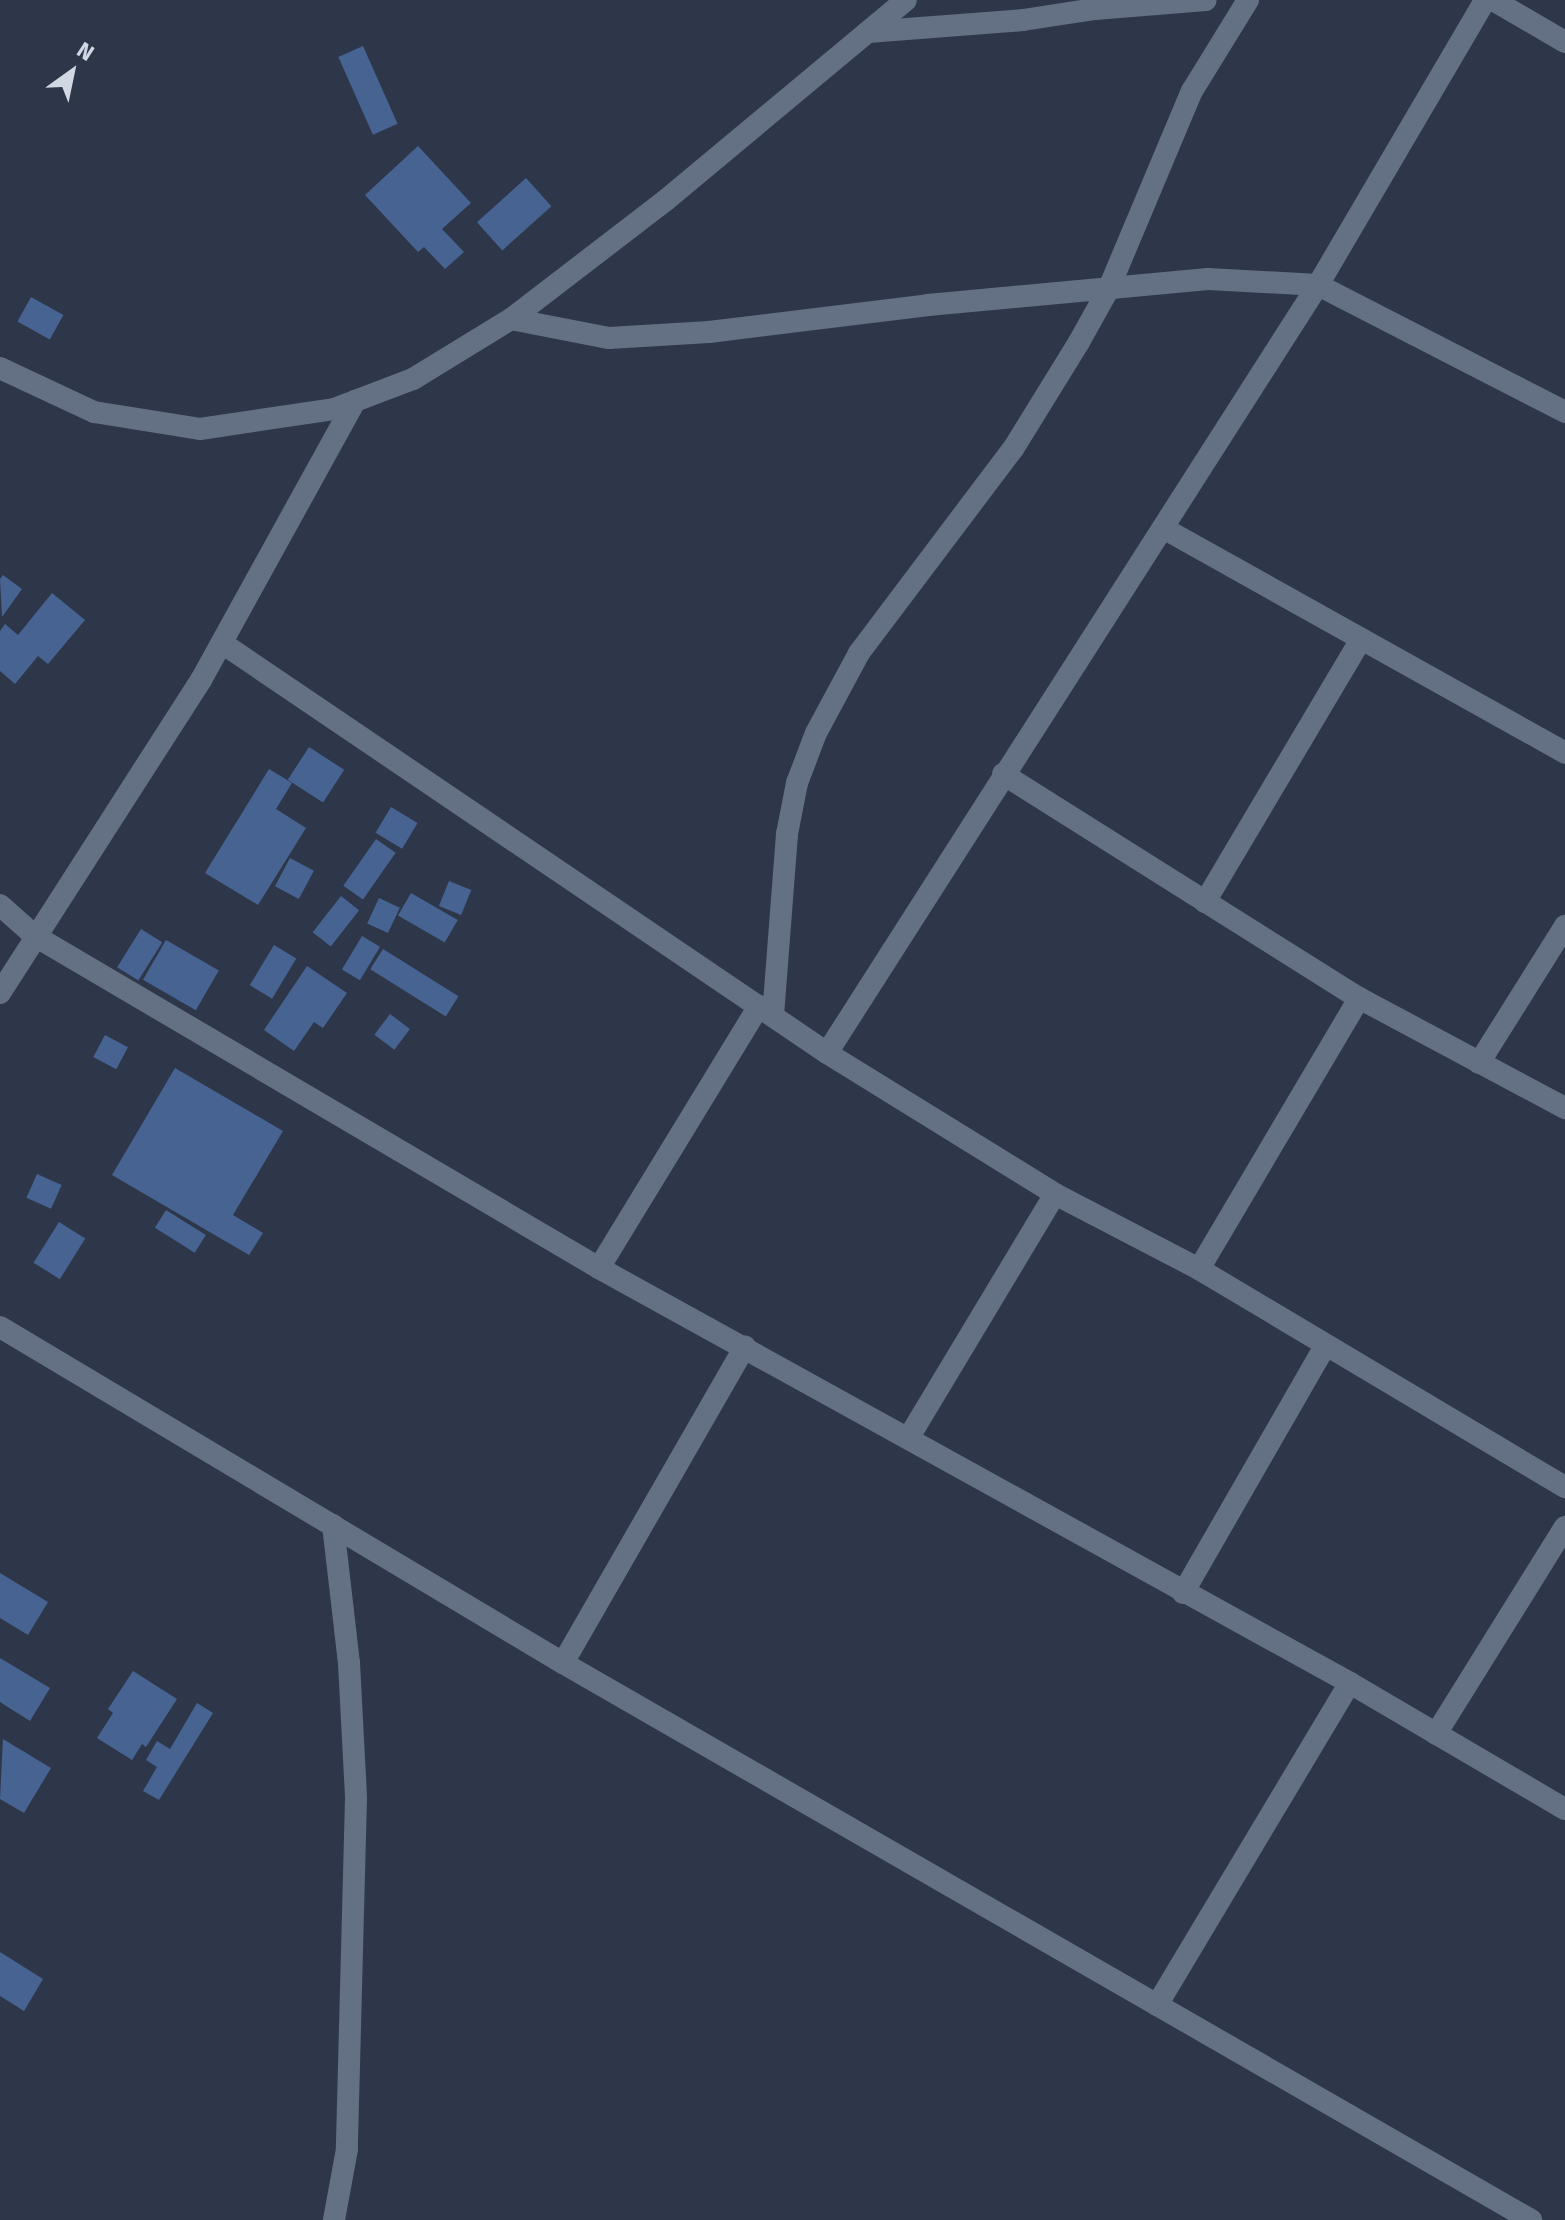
<!DOCTYPE html>
<style>
body{margin:0}
#map{position:relative;width:1565px;height:2220px;overflow:hidden;background:#2d3749;font-family:"Fira Sans",sans-serif}
div>[style]{position:absolute}
.building>*{inset:0;background:#476392;transform-origin:0 0}
.minor>*{height:22px;margin:-11px;padding:0 11px;transform-origin:11px;border-radius:11px;background:#647083}
.tertiary>*{height:22px;margin:-11px;padding:0 11px;transform-origin:11px;border-radius:11px;background:#647083}
span{translate:-50% -50%;white-space:nowrap;text-align:center;line-height:1.15;-webkit-text-stroke:8px #2d3749;paint-order:stroke}
.north{position:absolute;left:32px;top:32px;width:80px;height:80px;-webkit-text-stroke:6px #2d3749;paint-order:stroke;rotate:33deg;font-size:22px;font-weight:700;line-height:32px;text-align:center;color:#d1d8e3}
.north::after{content:'';display:block;margin:auto;width:28px;height:36px;background:#d1d8e3;clip-path:polygon(50% 0,100% 100%,50% 72%,0 100%)}
</style>
<div id="map">
<div class="building">
<div style="left:363px;top:46px;width:85px;height:27px;rotate:66deg"></div>
<div style="clip-path:polygon(418px 146px,471px 203px,442px 229px,464px 252px,445px 269px,424px 247px,418px 252px,365px 195px)"></div>
<div style="left:526px;top:178px;width:38px;height:66px;rotate:48deg"></div>
<div style="left:31px;top:297px;width:37px;height:28px;rotate:29deg"></div>
<div style="clip-path:polygon(3px 575px,22px 589px,2px 617px,0 579px)"></div>
<div style="clip-path:polygon(52px 593px,85px 620px,48px 664px,38px 656px,15px 684px,0 671px,0 631px,5px 624px,18px 635px)"></div>
<div style="left:309px;top:747px;width:42px;height:39px;rotate:33deg"></div>
<div style="clip-path:polygon(269px 769px,292px 783px,276px 809px,306px 828px,258px 905px,205px 873px)"></div>
<div style="left:391px;top:807px;width:31px;height:30px;rotate:31deg"></div>
<div style="left:376px;top:839px;width:24px;height:57px;rotate:35deg"></div>
<div style="left:290px;top:858px;width:27px;height:32px;rotate:28deg"></div>
<div style="left:449px;top:881px;width:24px;height:27px;rotate:22deg"></div>
<div style="left:411px;top:893px;width:54px;height:26px;rotate:30deg"></div>
<div style="left:341px;top:896px;width:23px;height:46px;rotate:38deg"></div>
<div style="left:379px;top:898px;width:23px;height:28px;rotate:25deg"></div>
<div style="left:141px;top:929px;width:25px;height:45px;rotate:32deg"></div>
<div style="left:362px;top:936px;width:21px;height:39px;rotate:31deg"></div>
<div style="left:166px;top:940px;width:61px;height:46px;rotate:30deg"></div>
<div style="left:274px;top:945px;width:26px;height:47px;rotate:31deg"></div>
<div style="left:383px;top:949px;width:89px;height:24px;rotate:32deg"></div>
<div style="clip-path:polygon(307px 966px,347px 993px,323px 1028px,314px 1022px,294px 1051px,264px 1030px)"></div>
<div style="left:390px;top:1014px;width:25px;height:26px;rotate:37deg"></div>
<div style="left:105px;top:1035px;width:26px;height:25px;rotate:28deg"></div>
<div style="clip-path:polygon(175px 1068px,283px 1131px,233px 1215px,263px 1233px,249px 1255px,112px 1175px)"></div>
<div style="left:37px;top:1174px;width:27px;height:26px;rotate:24deg"></div>
<div style="left:166px;top:1210px;width:47px;height:21px;rotate:32deg"></div>
<div style="left:59px;top:1222px;width:31px;height:48px;rotate:32deg"></div>
<div style="clip-path:polygon(0 1573px,48px 1602px,28px 1635px,0 1618px)"></div>
<div style="clip-path:polygon(0 1658px,50px 1688px,30px 1721px,0 1702px)"></div>
<div style="clip-path:polygon(133px 1671px,177px 1699px,146px 1747px,142px 1744px,132px 1760px,97px 1738px,113px 1713px,108px 1709px)"></div>
<div style="clip-path:polygon(197px 1703px,213px 1713px,159px 1800px,143px 1791px,157px 1767px,146px 1760px,157px 1741px,170px 1749px)"></div>
<div style="clip-path:polygon(3px 1739px,51px 1768px,24px 1813px,0 1799px)"></div>
<div style="clip-path:polygon(0 1952px,43px 1979px,24px 2011px,0 1996px)"></div>
</div>
<div class="minor">
<div style="left:1493px;top:0;width:83px;rotate:30.3deg"></div>
<div style="left:868px;top:32px;width:155px;rotate:-4.4deg"></div>
<div style="left:1023px;top:20px;width:73px;rotate:-8.7deg"></div>
<div style="left:1095px;top:9px;width:111px;rotate:-4.6deg"></div>
<div style="left:511px;top:319px;width:100px;rotate:11deg"></div>
<div style="left:609px;top:338px;width:100px;rotate:-3.4deg"></div>
<div style="left:709px;top:332px;width:221px;rotate:-7deg"></div>
<div style="left:928px;top:305px;width:281px;rotate:-5.3deg"></div>
<div style="left:1208px;top:279px;width:110px;rotate:3.1deg"></div>
<div style="left:1318px;top:285px;width:278px;rotate:27.2deg"></div>
<div style="left:1163px;top:528px;width:461px;rotate:29.2deg"></div>
<div style="left:222px;top:643px;width:731px;rotate:34.12deg"></div>
<div style="left:827px;top:1053px;width:268px;rotate:31.7deg"></div>
<div style="left:1055px;top:1194px;width:162px;rotate:27.5deg"></div>
<div style="left:1199px;top:1269px;width:426px;rotate:30.8deg"></div>
<div style="left:1003px;top:774px;width:421px;rotate:32.2deg"></div>
<div style="left:1359px;top:998px;width:234px;rotate:28.1deg"></div>
<div style="left:1205px;top:902px;width:306px;rotate:-59.3deg"></div>
<div style="left:0;top:905px;width:47px;rotate:41.5deg"></div>
<div style="left:35px;top:936px;width:654px;rotate:30.48deg"></div>
<div style="left:599px;top:1268px;width:858px;rotate:28.92deg"></div>
<div style="left:1350px;top:1683px;width:249px;rotate:30.4deg"></div>
<div style="left:773px;top:1016px;width:183px;rotate:-85.6deg"></div>
<div style="left:787px;top:834px;width:52px;rotate:-78.9deg"></div>
<div style="left:797px;top:783px;width:53px;rotate:-69.2deg"></div>
<div style="left:816px;top:733px;width:91px;rotate:-61.7deg"></div>
<div style="left:859px;top:653px;width:256px;rotate:-53deg"></div>
<div style="left:1013px;top:449px;width:126px;rotate:-58.3deg"></div>
<div style="left:1079px;top:342px;width:62px;rotate:-60.9deg"></div>
<div style="left:1109px;top:288px;width:214px;rotate:-67.2deg"></div>
<div style="left:1192px;top:91px;width:107px;rotate:-58.4deg"></div>
<div style="left:827px;top:1053px;width:912px;rotate:-57.41deg"></div>
<div style="left:1318px;top:285px;width:330px;rotate:-59.6deg"></div>
<div style="left:1479px;top:1063px;width:162px;rotate:-57.9deg"></div>
<div style="left:599px;top:1268px;width:307px;rotate:-58.6deg"></div>
<div style="left:1199px;top:1269px;width:315px;rotate:-59.4deg"></div>
<div style="left:0;top:1327px;width:656px;rotate:30.83deg"></div>
<div style="left:563px;top:1663px;width:1117px;rotate:29.92deg"></div>
<div style="left:909px;top:1437px;width:283px;rotate:-59deg"></div>
<div style="left:333px;top:1525px;width:139px;rotate:83.4deg"></div>
<div style="left:349px;top:1663px;width:135px;rotate:87deg"></div>
<div style="left:356px;top:1798px;width:351px;rotate:91.5deg"></div>
<div style="left:347px;top:2149px;width:72px;rotate:100.4deg"></div>
<div style="left:1183px;top:1593px;width:285px;rotate:-60.1deg"></div>
<div style="left:563px;top:1663px;width:365px;rotate:-60.1deg"></div>
<div style="left:1436px;top:1734px;width:244px;rotate:-58.1deg"></div>
<div style="left:1157px;top:2005px;width:375px;rotate:-59.1deg"></div>
</div>
<div class="tertiary">
<div style="left:0;top:368px;width:104px;rotate:25.1deg"></div>
<div style="left:94px;top:412px;width:107px;rotate:9.1deg"></div>
<div style="left:200px;top:429px;width:135px;rotate:-8.5deg"></div>
<div style="left:334px;top:409px;width:85px;rotate:-20.8deg"></div>
<div style="left:413px;top:379px;width:115px;rotate:-31.5deg"></div>
<div style="left:511px;top:319px;width:195px;rotate:-37.5deg"></div>
<div style="left:666px;top:200px;width:312px;rotate:-39.8deg"></div>
<div style="left:0;top:993px;width:372px;rotate:-57.3deg"></div>
<div style="left:201px;top:680px;width:319px;rotate:-61.1deg"></div>
</div>
<div class="north">N</div>
</div>
